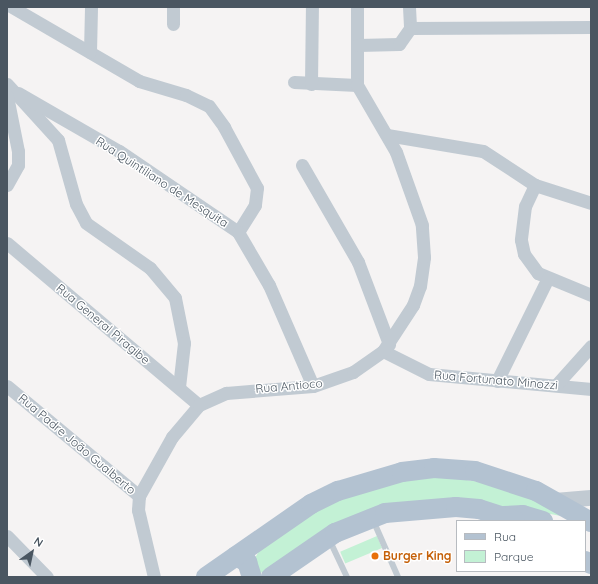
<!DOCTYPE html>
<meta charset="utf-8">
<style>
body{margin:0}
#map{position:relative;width:598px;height:584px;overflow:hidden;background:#f5f3f3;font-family:Quicksand,sans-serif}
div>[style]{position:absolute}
.green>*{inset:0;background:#c3f1d5;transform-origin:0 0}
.service>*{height:6px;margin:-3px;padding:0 3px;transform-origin:3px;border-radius:3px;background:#c1cad2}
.minor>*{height:13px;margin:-6.5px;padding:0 6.5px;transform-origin:6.5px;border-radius:6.5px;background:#c1cad2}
.tertiary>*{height:16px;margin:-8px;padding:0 8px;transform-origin:8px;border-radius:8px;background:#c1cad2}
.primary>*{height:20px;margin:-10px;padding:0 10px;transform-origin:10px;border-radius:10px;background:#b3c2d1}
.dots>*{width:11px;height:11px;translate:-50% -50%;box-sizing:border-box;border:2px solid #fff;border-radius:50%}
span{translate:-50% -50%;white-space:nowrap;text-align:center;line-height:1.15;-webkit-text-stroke:3px #fff;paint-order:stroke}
.street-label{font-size:12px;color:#4a5661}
.food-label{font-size:12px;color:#c56008;font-weight:700}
.left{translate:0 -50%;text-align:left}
.frame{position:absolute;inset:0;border:8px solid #4a5661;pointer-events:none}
.legend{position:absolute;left:456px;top:520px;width:130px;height:52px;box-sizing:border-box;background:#fff;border:1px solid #b7bbc0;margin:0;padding:5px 7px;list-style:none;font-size:12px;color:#4a5661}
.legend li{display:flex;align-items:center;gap:8px;height:20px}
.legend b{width:20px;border:1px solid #b7bbc0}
.north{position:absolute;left:12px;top:532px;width:40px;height:40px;-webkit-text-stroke:3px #fff;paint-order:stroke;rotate:33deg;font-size:11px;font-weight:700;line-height:16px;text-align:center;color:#4a5661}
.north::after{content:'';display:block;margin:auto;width:14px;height:18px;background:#4a5661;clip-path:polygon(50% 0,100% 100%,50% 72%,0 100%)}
</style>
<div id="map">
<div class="green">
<div style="clip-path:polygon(439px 476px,501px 485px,528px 496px,561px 516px,513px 507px,499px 510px,428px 501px,258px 574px,254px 560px,259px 551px,313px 512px,338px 500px,393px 483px)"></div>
<div style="left:377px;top:536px;width:13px;height:40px;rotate:67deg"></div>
</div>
<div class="service">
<div style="left:373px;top:520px;width:62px;rotate:66.3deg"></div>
<div style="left:329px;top:539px;width:42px;rotate:64.7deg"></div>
</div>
<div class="minor">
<div style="left:12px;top:7px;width:147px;rotate:30.2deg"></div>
<div style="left:139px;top:81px;width:49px;rotate:16.6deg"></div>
<div style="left:186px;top:95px;width:25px;rotate:26deg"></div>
<div style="left:209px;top:106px;width:26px;rotate:54deg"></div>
<div style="left:224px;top:127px;width:69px;rotate:61.6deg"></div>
<div style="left:257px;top:188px;width:17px;rotate:97deg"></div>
<div style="left:255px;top:205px;width:32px;rotate:122deg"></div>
<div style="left:357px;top:7px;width:78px;rotate:90deg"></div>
<div style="left:409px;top:7px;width:21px;rotate:87deg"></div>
<div style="left:410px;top:28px;width:181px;rotate:-0.3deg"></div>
<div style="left:173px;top:24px;width:17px;rotate:-90deg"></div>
<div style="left:358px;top:45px;width:41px;rotate:-1.4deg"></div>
<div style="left:399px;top:44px;width:19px;rotate:-55deg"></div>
<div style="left:90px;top:52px;width:45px;rotate:-88.7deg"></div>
<div style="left:294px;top:82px;width:63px;rotate:2.7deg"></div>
<div style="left:7px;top:84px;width:76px;rotate:47.7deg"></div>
<div style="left:58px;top:140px;width:66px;rotate:74.3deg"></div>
<div style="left:76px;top:204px;width:21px;rotate:62deg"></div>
<div style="left:86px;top:223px;width:78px;rotate:35.1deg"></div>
<div style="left:150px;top:268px;width:39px;rotate:50deg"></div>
<div style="left:175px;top:298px;width:46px;rotate:78.7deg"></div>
<div style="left:184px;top:343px;width:44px;rotate:96.5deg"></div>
<div style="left:311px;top:84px;width:77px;rotate:-89.3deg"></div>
<div style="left:18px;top:93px;width:116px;rotate:29.9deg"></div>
<div style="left:119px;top:151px;width:144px;rotate:34.2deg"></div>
<div style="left:238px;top:232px;width:61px;rotate:59.7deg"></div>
<div style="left:269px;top:285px;width:110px;rotate:66.5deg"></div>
<div style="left:7px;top:96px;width:56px;rotate:78.7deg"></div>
<div style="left:18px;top:151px;width:14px;rotate:90deg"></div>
<div style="left:18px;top:165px;width:23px;rotate:119deg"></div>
<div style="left:387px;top:135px;width:97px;rotate:9.5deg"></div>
<div style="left:483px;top:151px;width:62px;rotate:33.2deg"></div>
<div style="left:535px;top:185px;width:59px;rotate:17.8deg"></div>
<div style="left:302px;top:165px;width:112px;rotate:60deg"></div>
<div style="left:358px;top:262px;width:88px;rotate:69.3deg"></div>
<div style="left:535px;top:185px;width:23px;rotate:115deg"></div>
<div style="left:525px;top:206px;width:34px;rotate:97deg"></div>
<div style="left:521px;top:240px;width:14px;rotate:78deg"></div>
<div style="left:524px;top:254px;width:24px;rotate:54deg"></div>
<div style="left:538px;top:273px;width:57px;rotate:22.5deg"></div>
<div style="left:7px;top:243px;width:251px;rotate:40.2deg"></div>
<div style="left:383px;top:351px;width:51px;rotate:26.6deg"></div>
<div style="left:429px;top:374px;width:163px;rotate:5.3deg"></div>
<div style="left:497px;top:381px;width:115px;rotate:-63.7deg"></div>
<div style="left:556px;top:385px;width:52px;rotate:-48.1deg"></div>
<div style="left:7px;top:386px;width:172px;rotate:39.8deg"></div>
<div style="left:7px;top:536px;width:57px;rotate:45.7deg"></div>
<div style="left:154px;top:577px;width:69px;rotate:-103.4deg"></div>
<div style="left:138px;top:510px;width:14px;rotate:-86deg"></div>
<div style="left:139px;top:496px;width:68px;rotate:-60.8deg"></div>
<div style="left:172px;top:437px;width:42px;rotate:-49.8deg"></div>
<div style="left:199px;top:405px;width:30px;rotate:-24deg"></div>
<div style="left:226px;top:393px;width:87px;rotate:-4.6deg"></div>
<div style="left:313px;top:386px;width:42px;rotate:-19.3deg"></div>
<div style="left:353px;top:372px;width:37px;rotate:-35deg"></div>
<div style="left:383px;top:351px;width:55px;rotate:-56.9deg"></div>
<div style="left:413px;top:305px;width:20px;rotate:-70deg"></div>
<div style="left:420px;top:286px;width:29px;rotate:-82deg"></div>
<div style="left:424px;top:257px;width:32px;rotate:-94deg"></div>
<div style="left:422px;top:225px;width:77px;rotate:-109.6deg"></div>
<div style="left:396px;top:152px;width:78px;rotate:-120.2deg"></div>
</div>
<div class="tertiary">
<div style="left:555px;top:501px;width:36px;rotate:-5deg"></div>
</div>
<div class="primary">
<div style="left:504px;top:516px;width:19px;rotate:-3deg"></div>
<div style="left:523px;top:515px;width:21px;rotate:17deg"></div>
<div style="left:236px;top:556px;width:13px;rotate:29deg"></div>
<div style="left:247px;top:562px;width:16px;rotate:72deg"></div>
<div style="left:585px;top:561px;width:7px;rotate:27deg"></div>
<div style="left:206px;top:577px;width:128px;rotate:-34.8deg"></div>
<div style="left:311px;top:504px;width:30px;rotate:-26deg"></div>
<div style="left:338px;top:491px;width:67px;rotate:-16.5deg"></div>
<div style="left:402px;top:472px;width:32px;rotate:-7deg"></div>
<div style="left:434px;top:468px;width:41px;rotate:4.2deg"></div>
<div style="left:475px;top:471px;width:64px;rotate:18.2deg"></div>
<div style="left:536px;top:491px;width:63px;rotate:29.4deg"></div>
<div style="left:271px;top:577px;width:78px;rotate:-34.5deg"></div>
<div style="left:335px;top:533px;width:54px;rotate:-21.8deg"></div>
<div style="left:385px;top:513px;width:71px;rotate:-4.8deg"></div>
<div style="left:456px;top:507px;width:23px;rotate:5deg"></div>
<div style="left:479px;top:509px;width:38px;rotate:18deg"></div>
</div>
<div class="dots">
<div style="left:375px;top:556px;background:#e8710a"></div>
</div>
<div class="street-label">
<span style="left:162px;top:182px;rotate:33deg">Rua Quintiliano de Mesquita</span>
<span style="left:103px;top:324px;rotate:40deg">Rua General Piragibe</span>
<span style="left:496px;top:380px;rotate:5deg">Rua Fortunato Minozzi</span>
<span style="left:289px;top:386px;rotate:-5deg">Rua Antioco</span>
<span style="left:77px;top:444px;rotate:40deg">Rua Padre João Gualberto</span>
</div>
<div class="food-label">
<span class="left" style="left:383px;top:556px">Burger King</span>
</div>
<div class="frame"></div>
<ul class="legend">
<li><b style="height:5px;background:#b3c2d1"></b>Rua</li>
<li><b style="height:11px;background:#c3f1d5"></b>Parque</li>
</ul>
<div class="north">N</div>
</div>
